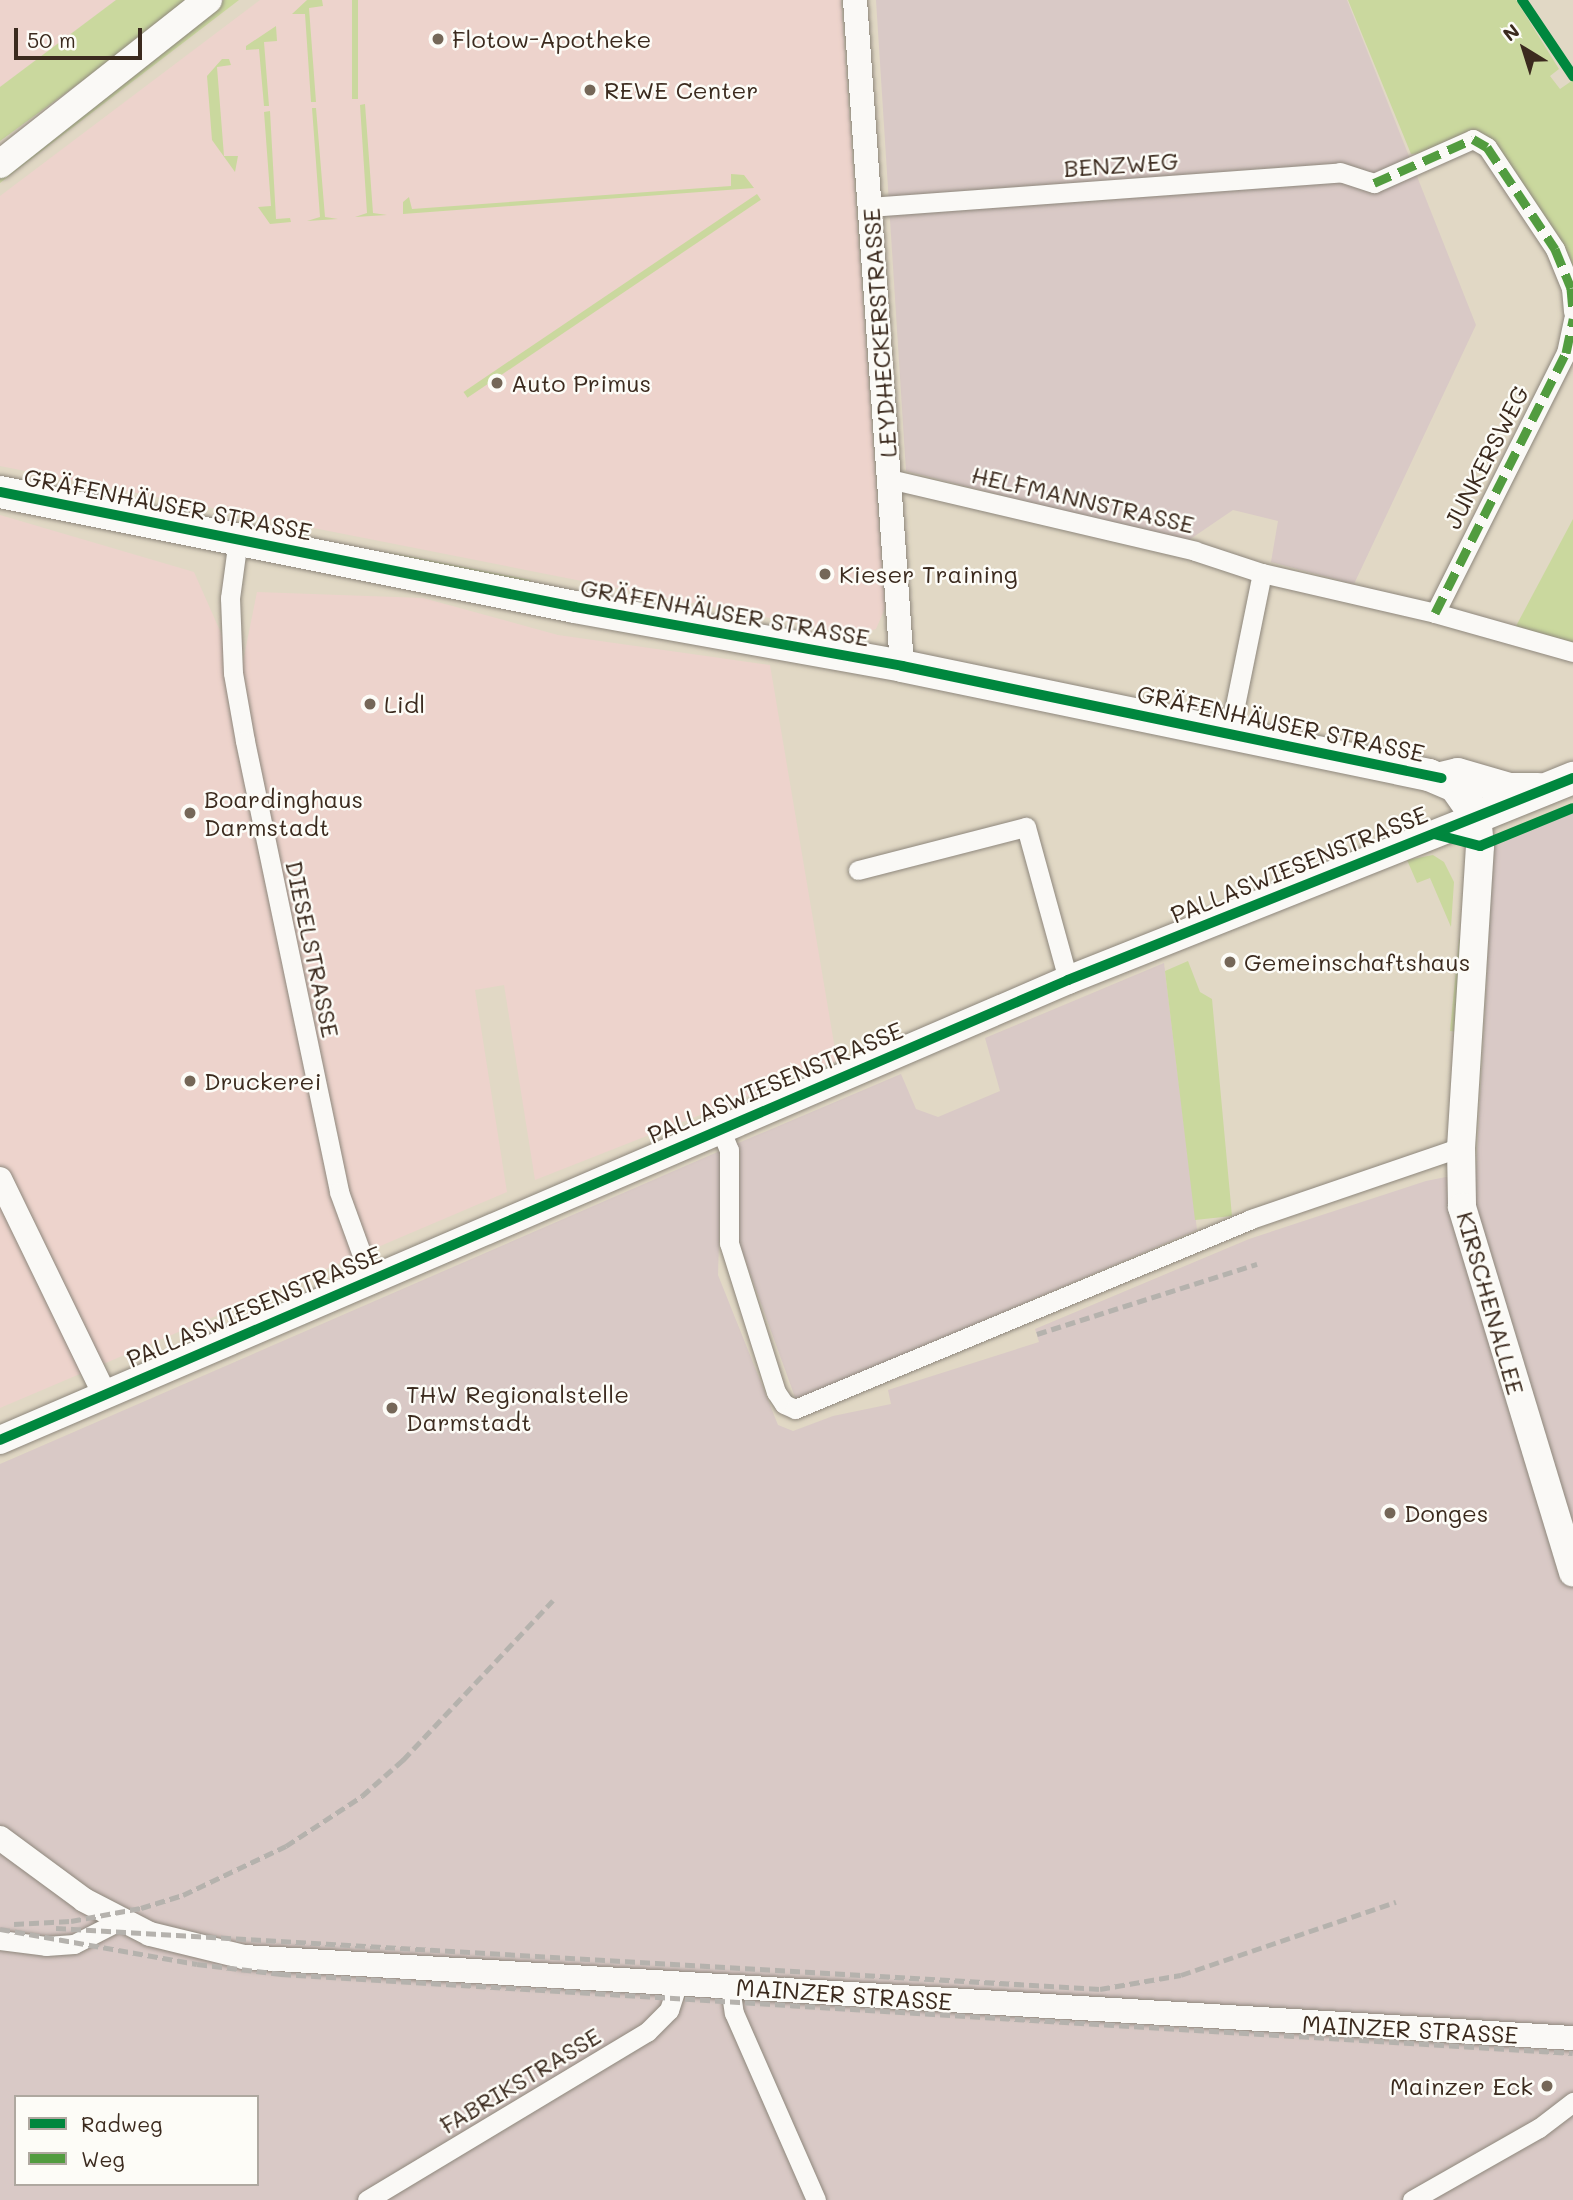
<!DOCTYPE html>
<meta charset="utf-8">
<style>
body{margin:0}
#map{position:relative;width:1573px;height:2200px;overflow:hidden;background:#e1d8c5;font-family:Mali,sans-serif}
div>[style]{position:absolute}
.built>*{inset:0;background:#edd3cc}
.industrial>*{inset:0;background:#d9c9c6}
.green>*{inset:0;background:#cad89e;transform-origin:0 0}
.roads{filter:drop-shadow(0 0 2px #8e877c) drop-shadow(0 0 2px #8e877c)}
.minor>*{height:19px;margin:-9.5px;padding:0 9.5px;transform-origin:9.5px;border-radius:9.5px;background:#faf9f6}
.tertiary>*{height:24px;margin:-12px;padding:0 12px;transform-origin:12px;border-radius:12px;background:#faf9f6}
.secondary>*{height:28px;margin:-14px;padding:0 14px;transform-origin:14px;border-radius:14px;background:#faf9f6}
.primary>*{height:32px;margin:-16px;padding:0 16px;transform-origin:16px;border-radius:16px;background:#faf9f6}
.rail>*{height:5px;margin-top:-2.5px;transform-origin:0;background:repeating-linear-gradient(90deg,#b5b2ad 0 10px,transparent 0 15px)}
.quiet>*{height:9px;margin-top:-4.5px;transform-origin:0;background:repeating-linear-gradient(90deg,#529c3f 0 18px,transparent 0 27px)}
.cycleway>*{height:10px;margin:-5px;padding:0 5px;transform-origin:5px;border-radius:5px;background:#00873e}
.dots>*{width:19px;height:19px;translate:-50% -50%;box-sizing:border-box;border:4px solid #fdfcf7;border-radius:50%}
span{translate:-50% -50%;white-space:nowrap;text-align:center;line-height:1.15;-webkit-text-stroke:5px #fdfcf7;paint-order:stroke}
.poi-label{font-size:24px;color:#3b2a1e}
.left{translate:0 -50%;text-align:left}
.right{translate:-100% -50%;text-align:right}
.street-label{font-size:24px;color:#3b2a1e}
.legend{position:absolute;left:14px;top:2095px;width:245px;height:91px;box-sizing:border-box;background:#fdfcf7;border:2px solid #afa8a0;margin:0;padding:9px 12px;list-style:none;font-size:21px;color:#3b2a1e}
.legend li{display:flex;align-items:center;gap:14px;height:35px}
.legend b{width:35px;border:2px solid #afa8a0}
.north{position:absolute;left:1489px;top:14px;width:70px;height:70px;-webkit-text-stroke:5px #fdfcf7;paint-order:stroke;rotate:322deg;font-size:19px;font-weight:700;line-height:28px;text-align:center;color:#3b2a1e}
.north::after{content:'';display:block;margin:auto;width:24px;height:32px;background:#3b2a1e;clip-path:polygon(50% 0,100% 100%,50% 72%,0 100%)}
.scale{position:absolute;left:14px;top:28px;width:128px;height:32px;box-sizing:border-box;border:4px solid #3b2a1e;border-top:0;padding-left:9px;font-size:21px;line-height:24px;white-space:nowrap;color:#3b2a1e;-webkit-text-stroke:5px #fdfcf7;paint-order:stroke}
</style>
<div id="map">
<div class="built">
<div style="clip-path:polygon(0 0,116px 0,0 87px)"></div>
<div style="clip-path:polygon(260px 0,841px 0,885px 608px,876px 629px,855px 635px,0 466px,0 196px)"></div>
<div style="clip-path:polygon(0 515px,194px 572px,240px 676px,257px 592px,423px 598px,558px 635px,770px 665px,837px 1061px,535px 1180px,504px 985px,475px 990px,507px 1192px,0 1408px)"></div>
</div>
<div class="industrial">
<div style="clip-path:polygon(876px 0,1347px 0,1476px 325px,1354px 584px,1271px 562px,1278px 521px,1233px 510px,1186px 542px,906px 471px)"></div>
<div style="clip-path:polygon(evenodd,1573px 813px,1573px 2200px,0 2200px,0 1464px,722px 1150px,718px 1275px,778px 1425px,793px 1431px,833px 1416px,891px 1404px,888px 1390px,1039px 1342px,1035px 1329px,1249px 1239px,1426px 1181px,1476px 1171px,1494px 846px,1573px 813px,16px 2097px,257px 2097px,257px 2184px,16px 2184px,16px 2097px)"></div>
<div style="clip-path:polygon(1164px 963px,1197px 1230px,796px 1400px,737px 1237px,740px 1155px,736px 1144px,901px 1074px,916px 1109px,938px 1117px,1000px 1091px,985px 1038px)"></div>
</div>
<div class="green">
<div style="clip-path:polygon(116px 0,193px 0,0 141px,0 87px)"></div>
<div style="clip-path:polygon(224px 0,239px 0,0 183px,0 175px)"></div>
<div style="clip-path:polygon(307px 0,322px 0,323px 6px,309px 8px,316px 102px,311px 102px,305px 14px,292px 14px)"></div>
<div style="left:352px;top:0;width:6px;height:99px"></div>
<div style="clip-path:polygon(1348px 0,1516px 0,1559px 69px,1550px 76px,1560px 89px,1573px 80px,1573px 274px,1496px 148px,1411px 154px)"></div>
<div style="clip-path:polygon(276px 26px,277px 41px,264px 42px,269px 106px,264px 106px,259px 49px,246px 50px,246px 46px)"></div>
<div style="clip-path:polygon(222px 59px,229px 59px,231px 65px,217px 67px,224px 156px,238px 156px,235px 172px,212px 140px,207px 76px)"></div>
<div style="clip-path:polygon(365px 104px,373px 213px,387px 215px,355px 217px,367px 213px,360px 105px)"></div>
<div style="clip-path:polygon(312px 108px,316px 108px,325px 217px,338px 219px,307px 221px,320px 217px)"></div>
<div style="clip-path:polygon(270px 111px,276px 219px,290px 218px,291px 222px,270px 224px,258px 207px,271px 206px,264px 112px)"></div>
<div style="clip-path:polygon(731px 174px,744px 175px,754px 188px,403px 214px,403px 202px,409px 197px,412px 209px,731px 186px)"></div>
<div style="left:757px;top:194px;width:7px;height:354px;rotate:56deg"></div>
<div style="clip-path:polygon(1573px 519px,1573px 643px,1515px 628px)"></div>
<div style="clip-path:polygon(383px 551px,531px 580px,526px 585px)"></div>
<div style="clip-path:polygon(1433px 855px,1444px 862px,1454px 882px,1451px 927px,1430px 878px,1417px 883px,1407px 860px)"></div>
<div style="clip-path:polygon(1459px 939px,1462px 940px,1460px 1032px,1450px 1031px)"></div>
<div style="clip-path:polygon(1188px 961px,1200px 992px,1212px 999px,1232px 1216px,1195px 1220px,1165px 971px)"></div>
</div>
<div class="roads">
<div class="minor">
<div style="left:869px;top:207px;width:472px;rotate:-4.2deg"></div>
<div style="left:1340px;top:172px;width:36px;rotate:18deg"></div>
<div style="left:1374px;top:183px;width:108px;rotate:-24deg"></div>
<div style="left:1473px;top:139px;width:16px;rotate:30deg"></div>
<div style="left:1487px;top:147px;width:123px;rotate:56.3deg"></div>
<div style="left:1555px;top:249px;width:42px;rotate:67.7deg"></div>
<div style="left:1571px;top:288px;width:24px;rotate:85deg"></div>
<div style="left:889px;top:479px;width:314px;rotate:13.2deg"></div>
<div style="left:1195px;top:551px;width:71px;rotate:18.2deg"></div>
<div style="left:1262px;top:573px;width:178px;rotate:13deg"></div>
<div style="left:1435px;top:613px;width:143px;rotate:15.8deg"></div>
<div style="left:238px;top:539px;width:60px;rotate:97.7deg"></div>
<div style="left:230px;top:598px;width:75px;rotate:87.7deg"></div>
<div style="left:233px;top:673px;width:69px;rotate:80deg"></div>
<div style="left:245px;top:741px;width:461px;rotate:78.2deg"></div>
<div style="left:339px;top:1192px;width:94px;rotate:70deg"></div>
<div style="left:1435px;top:613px;width:291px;rotate:-63.3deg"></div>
<div style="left:1566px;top:353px;width:35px;rotate:-78deg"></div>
<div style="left:1229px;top:735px;width:165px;rotate:-78.5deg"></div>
<div style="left:858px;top:870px;width:173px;rotate:-14.4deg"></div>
<div style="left:1026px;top:827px;width:159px;rotate:74.6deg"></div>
<div style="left:720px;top:1128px;width:24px;rotate:68deg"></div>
<div style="left:729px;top:1150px;width:93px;rotate:90deg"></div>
<div style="left:729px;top:1243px;width:156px;rotate:72.5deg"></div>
<div style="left:776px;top:1392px;width:14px;rotate:56deg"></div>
<div style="left:784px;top:1404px;width:12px;rotate:24deg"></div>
<div style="left:795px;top:1409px;width:494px;rotate:-22.6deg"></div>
<div style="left:1251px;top:1219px;width:222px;rotate:-18.9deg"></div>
<div style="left:0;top:1940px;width:46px;rotate:7.4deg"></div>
<div style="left:46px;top:1946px;width:28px;rotate:-4deg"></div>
<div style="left:74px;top:1944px;width:53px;rotate:-27.1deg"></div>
<div style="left:730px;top:1986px;width:27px;rotate:82deg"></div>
<div style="left:734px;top:2013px;width:204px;rotate:66.3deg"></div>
<div style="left:367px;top:2200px;width:327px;rotate:-31deg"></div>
<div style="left:647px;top:2032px;width:31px;rotate:-45deg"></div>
<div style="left:669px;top:2010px;width:28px;rotate:-72deg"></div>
<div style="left:1412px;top:2200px;width:146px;rotate:-29.6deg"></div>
<div style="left:1539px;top:2128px;width:43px;rotate:-37.4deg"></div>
</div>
<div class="tertiary">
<div style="left:855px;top:0;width:668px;rotate:85.96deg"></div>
<div style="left:0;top:1179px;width:238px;rotate:64.1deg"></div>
<div style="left:0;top:1838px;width:104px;rotate:36.4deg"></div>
<div style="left:84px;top:1900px;width:74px;rotate:27.3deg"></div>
<div style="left:150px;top:1934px;width:97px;rotate:13.7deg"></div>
<div style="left:244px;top:1957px;width:1331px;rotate:3.49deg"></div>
</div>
<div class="secondary">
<div style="left:0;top:164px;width:265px;rotate:-38.3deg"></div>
<div style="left:0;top:1440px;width:1163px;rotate:-23.3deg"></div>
<div style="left:1068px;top:980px;width:440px;rotate:-21.7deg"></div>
<div style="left:1477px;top:817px;width:29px;rotate:84deg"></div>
<div style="left:1480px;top:846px;width:302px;rotate:93.6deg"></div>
<div style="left:1461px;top:1147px;width:60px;rotate:89deg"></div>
<div style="left:1462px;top:1207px;width:382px;rotate:73.1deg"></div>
</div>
<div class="primary">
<div style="left:0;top:492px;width:586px;rotate:11.31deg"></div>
<div style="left:575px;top:607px;width:332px;rotate:10.2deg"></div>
<div style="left:902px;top:666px;width:538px;rotate:11.69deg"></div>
<div style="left:1429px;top:775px;width:28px;rotate:23deg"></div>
<div style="left:1455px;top:786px;width:38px;rotate:55deg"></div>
<div style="left:1477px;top:817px;width:104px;rotate:-22.1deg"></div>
<div style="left:1441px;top:778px;width:17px;rotate:-13deg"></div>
<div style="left:1458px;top:774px;width:53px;rotate:16.4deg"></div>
<div style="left:1509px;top:789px;width:29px"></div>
</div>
</div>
<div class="rail">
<div style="left:1037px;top:1334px;width:231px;rotate:-17.7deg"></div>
<div style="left:14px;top:1924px;width:57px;rotate:-3deg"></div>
<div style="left:71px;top:1921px;width:71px;rotate:-10.5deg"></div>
<div style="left:141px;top:1908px;width:44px;rotate:-17.2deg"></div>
<div style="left:183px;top:1895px;width:114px;rotate:-25.4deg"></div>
<div style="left:286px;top:1846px;width:91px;rotate:-33.3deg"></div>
<div style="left:362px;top:1796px;width:55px;rotate:-41.3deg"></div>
<div style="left:403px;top:1760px;width:219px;rotate:-46.8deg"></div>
<div style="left:56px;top:1928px;width:1046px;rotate:3.34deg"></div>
<div style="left:1100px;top:1989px;width:82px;rotate:-9.8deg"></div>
<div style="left:1181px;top:1975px;width:227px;rotate:-18.8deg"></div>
<div style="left:0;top:1929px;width:200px;rotate:10.1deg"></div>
<div style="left:197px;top:1964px;width:85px;rotate:6.8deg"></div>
<div style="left:281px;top:1974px;width:1294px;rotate:3.5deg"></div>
</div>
<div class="quiet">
<div style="left:1374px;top:183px;width:108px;rotate:-24deg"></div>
<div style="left:1473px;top:139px;width:16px;rotate:30deg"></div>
<div style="left:1487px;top:147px;width:123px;rotate:56.3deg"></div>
<div style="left:1555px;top:249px;width:42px;rotate:67.7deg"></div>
<div style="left:1571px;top:288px;width:24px;rotate:85deg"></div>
<div style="left:1435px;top:613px;width:291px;rotate:-63.3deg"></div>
<div style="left:1566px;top:353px;width:35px;rotate:-78deg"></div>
</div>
<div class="cycleway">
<div style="left:1522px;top:0;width:92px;rotate:56.1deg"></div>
<div style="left:0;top:492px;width:586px;rotate:11.31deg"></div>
<div style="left:575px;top:607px;width:332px;rotate:10.2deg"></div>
<div style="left:902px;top:666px;width:551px;rotate:11.74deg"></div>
<div style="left:1434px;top:834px;width:48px;rotate:14.6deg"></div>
<div style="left:1480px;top:846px;width:100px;rotate:-22.2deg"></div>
<div style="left:0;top:1440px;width:1163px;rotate:-23.3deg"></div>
<div style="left:1068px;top:980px;width:544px;rotate:-21.8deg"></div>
</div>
<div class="dots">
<div style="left:438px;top:39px;background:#756758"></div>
<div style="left:590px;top:90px;background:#756758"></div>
<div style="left:497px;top:383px;background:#756758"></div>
<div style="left:825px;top:574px;background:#756758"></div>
<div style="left:370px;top:704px;background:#756758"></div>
<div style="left:190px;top:813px;background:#756758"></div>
<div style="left:1230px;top:962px;background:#756758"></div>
<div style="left:190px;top:1081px;background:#756758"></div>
<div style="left:392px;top:1408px;background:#756758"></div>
<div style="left:1390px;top:1513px;background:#756758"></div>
<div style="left:1547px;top:2086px;background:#756758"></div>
</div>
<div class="poi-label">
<span class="left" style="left:452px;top:39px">Flotow-Apotheke</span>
<span class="left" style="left:604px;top:90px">REWE Center</span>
<span class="left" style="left:511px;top:383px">Auto Primus</span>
<span class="left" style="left:839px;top:574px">Kieser Training</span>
<span class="left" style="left:384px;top:704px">Lidl</span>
<span class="left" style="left:204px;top:813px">Boardinghaus<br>Darmstadt</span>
<span class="left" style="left:1244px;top:962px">Gemeinschaftshaus</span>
<span class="left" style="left:204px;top:1081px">Druckerei</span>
<span class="left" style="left:406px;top:1408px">THW Regionalstelle<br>Darmstadt</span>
<span class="left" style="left:1404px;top:1513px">Donges</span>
<span class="right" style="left:1533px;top:2086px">Mainzer Eck</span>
</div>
<div class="street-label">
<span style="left:1121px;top:164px;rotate:-4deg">BENZWEG</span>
<span style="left:879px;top:333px;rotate:-94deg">LEYDHECKERSTRASSE</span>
<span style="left:1486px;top:457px;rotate:-63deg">JUNKERSWEG</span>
<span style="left:1083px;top:499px;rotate:13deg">HELFMANNSTRASSE</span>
<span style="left:168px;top:504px;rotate:11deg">GRÄFENHÄUSER STRASSE</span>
<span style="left:725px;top:612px;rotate:10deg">GRÄFENHÄUSER STRASSE</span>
<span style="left:1281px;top:723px;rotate:12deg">GRÄFENHÄUSER STRASSE</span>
<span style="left:1299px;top:864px;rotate:-22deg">PALLASWIESENSTRASSE</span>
<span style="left:313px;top:949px;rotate:78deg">DIESELSTRASSE</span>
<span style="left:775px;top:1082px;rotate:-23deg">PALLASWIESENSTRASSE</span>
<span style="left:1491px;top:1303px;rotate:74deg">KIRSCHENALLEE</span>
<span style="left:254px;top:1306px;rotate:-23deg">PALLASWIESENSTRASSE</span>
<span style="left:844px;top:1994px;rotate:4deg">MAINZER STRASSE</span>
<span style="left:1410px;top:2029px;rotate:3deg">MAINZER STRASSE</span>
<span style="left:520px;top:2080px;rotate:-31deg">FABRIKSTRASSE</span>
</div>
<ul class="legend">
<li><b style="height:9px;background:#00873e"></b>Radweg</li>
<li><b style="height:9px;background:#529c3f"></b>Weg</li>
</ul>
<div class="north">N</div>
<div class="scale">50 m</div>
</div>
